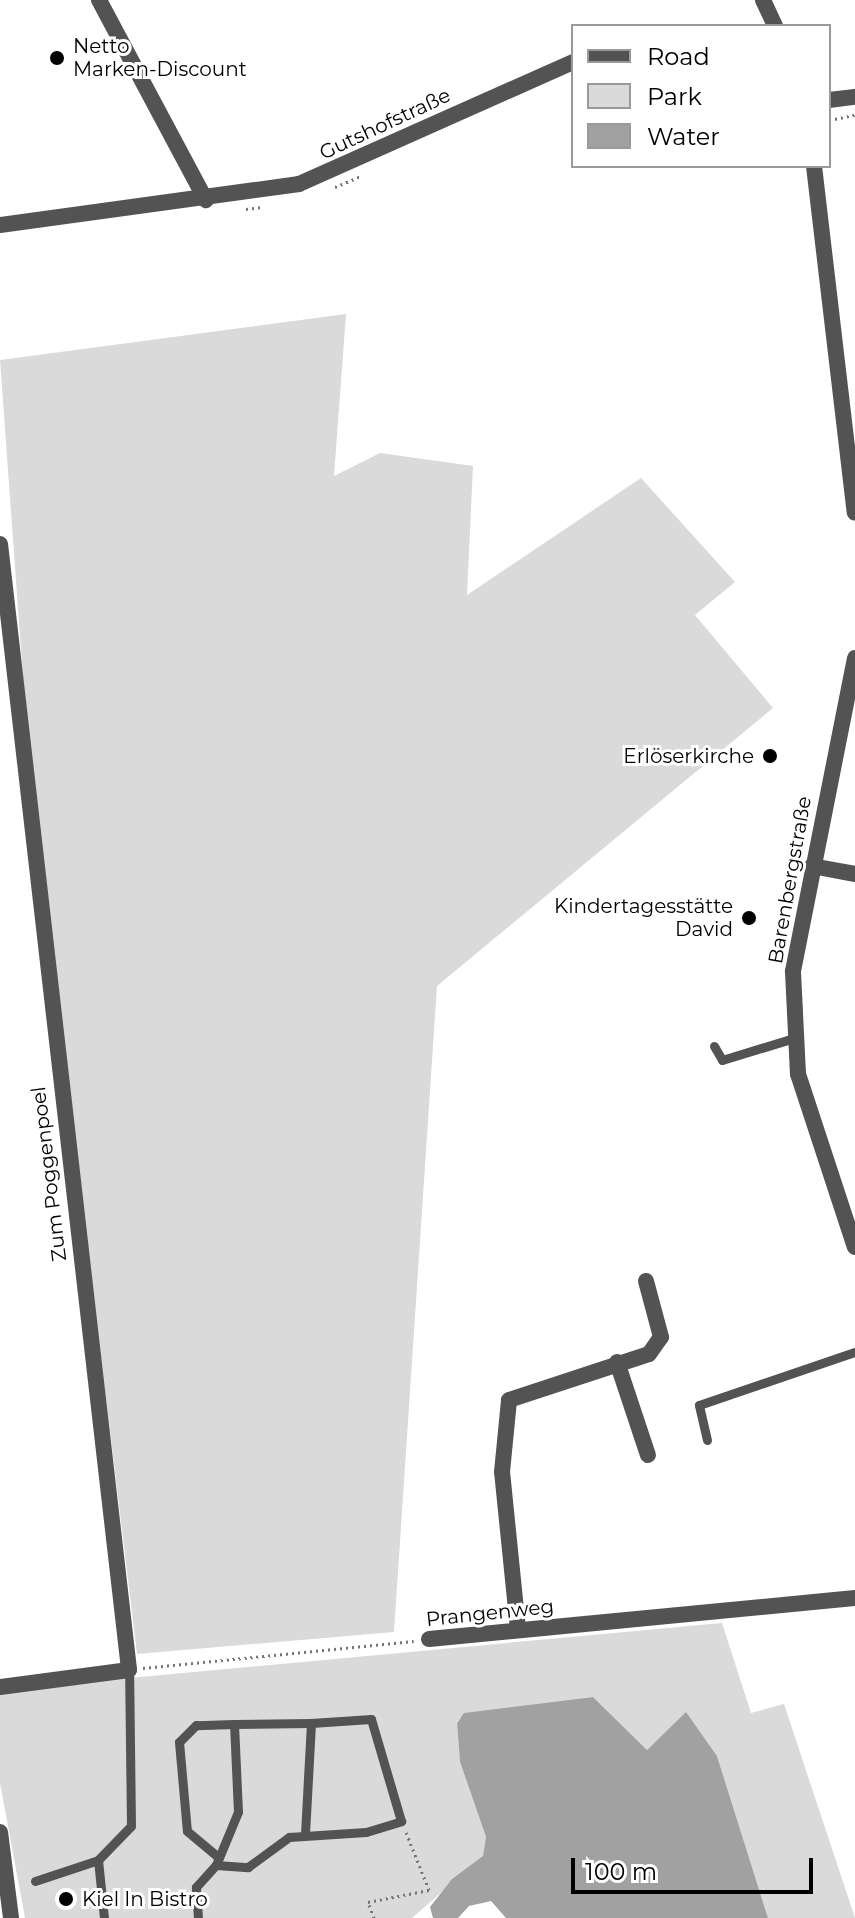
<!DOCTYPE html>
<meta charset="utf-8">
<style>
body{margin:0}
#map{position:relative;width:855px;height:1918px;overflow:hidden;background:#fff;font-family:Montserrat,sans-serif}
div>[style]{position:absolute}
.green>*{inset:0;background:#dadada}
.water>*{inset:0;background:#a1a1a1}
.path>*{height:3px;margin-top:-1.5px;transform-origin:0;background:repeating-linear-gradient(90deg,#757575 0 2px,transparent 0 6px)}
.service>*{height:9px;margin:-4.5px;padding:0 4.5px;transform-origin:4.5px;border-radius:4.5px;background:#535353}
.minor>*{height:16px;margin:-8px;padding:0 8px;transform-origin:8px;border-radius:8px;background:#535353}
.tertiary>*{height:16px;margin:-8px;padding:0 8px;transform-origin:8px;border-radius:8px;background:#535353}
.dots>*{width:22px;height:22px;translate:-50% -50%;box-sizing:border-box;border:4px solid #fff;border-radius:50%}
span{translate:-50% -50%;white-space:nowrap;text-align:center;line-height:1.15;-webkit-text-stroke:6px #fff;paint-order:stroke}
.poi-label{font-size:20px;color:#000}
.left{translate:0 -50%;text-align:left}
.right{translate:-100% -50%;text-align:right}
.street-label{font-size:20px;color:#000}
.legend{position:absolute;left:571px;top:24px;width:260px;height:144px;box-sizing:border-box;background:#fff;border:2px solid #999;margin:0;padding:10px 14px;list-style:none;font-size:24px;color:#000}
.legend li{display:flex;align-items:center;gap:16px;height:40px}
.legend b{width:40px;border:2px solid #999}
.scale{position:absolute;left:571px;top:1858px;width:242px;height:36px;box-sizing:border-box;border:4px solid #000;border-top:0;padding-left:10px;font-size:24px;line-height:28px;white-space:nowrap;color:#000;-webkit-text-stroke:6px #fff;paint-order:stroke}
</style>
<div id="map">
<div class="green">
<div style="clip-path:polygon(346px 314px,334px 476px,380px 453px,473px 466px,467px 595px,641px 478px,735px 582px,695px 615px,773px 708px,437px 986px,394px 1632px,137px 1654px,29px 760px,0 360px)"></div>
<div style="clip-path:polygon(722px 1623px,751px 1713px,784px 1704px,855px 1918px,768px 1918px,717px 1756px,686px 1713px,647px 1750px,593px 1697px,465px 1713px,457px 1722px,460px 1762px,486px 1837px,483px 1856px,412px 1918px,25px 1918px,0 1783px,0 1690px)"></div>
</div>
<div class="water">
<div style="clip-path:polygon(593px 1697px,647px 1750px,686px 1712px,717px 1756px,768px 1918px,506px 1918px,491px 1901px,469px 1906px,458px 1918px,433px 1918px,430px 1907px,452px 1879px,483px 1856px,486px 1837px,460px 1762px,457px 1723px,464px 1713px)"></div>
</div>
<div class="path">
<div style="left:829px;top:120px;width:26px;rotate:-11deg"></div>
<div style="left:335px;top:187px;width:28px;rotate:-23deg"></div>
<div style="left:246px;top:209px;width:16px;rotate:-7deg"></div>
<div style="left:143px;top:1668px;width:272px;rotate:-5.7deg"></div>
<div style="left:374px;top:1918px;width:17px;rotate:-111deg"></div>
<div style="left:368px;top:1902px;width:62px;rotate:-11.1deg"></div>
<div style="left:429px;top:1890px;width:62px;rotate:-111.6deg"></div>
</div>
<div class="service">
<div style="left:714px;top:1046px;width:16px;rotate:60deg"></div>
<div style="left:722px;top:1060px;width:75px;rotate:-17deg"></div>
<div style="left:707px;top:1440px;width:36px;rotate:-103deg"></div>
<div style="left:699px;top:1405px;width:165px;rotate:-18.8deg"></div>
<div style="left:234px;top:1724px;width:77px;rotate:-0.7deg"></div>
<div style="left:216px;top:1865px;width:32px;rotate:4deg"></div>
<div style="left:248px;top:1867px;width:51px;rotate:-36.2deg"></div>
<div style="left:289px;top:1837px;width:77px;rotate:-3.7deg"></div>
<div style="left:366px;top:1832px;width:37px;rotate:-17deg"></div>
<div style="left:401px;top:1821px;width:106px;rotate:-106.4deg"></div>
<div style="left:371px;top:1719px;width:60px;rotate:176.2deg"></div>
<div style="left:311px;top:1723px;width:112px;rotate:93.1deg"></div>
<div style="left:35px;top:1881px;width:66px;rotate:-18.4deg"></div>
<div style="left:104px;top:1918px;width:58px;rotate:-95.9deg"></div>
<div style="left:98px;top:1860px;width:47px;rotate:-45.9deg"></div>
<div style="left:131px;top:1826px;width:156px;rotate:-90.7deg"></div>
<div style="left:198px;top:1918px;width:31px;rotate:-94deg"></div>
<div style="left:196px;top:1887px;width:30px;rotate:-48deg"></div>
<div style="left:216px;top:1865px;width:57px;rotate:-67.5deg"></div>
<div style="left:238px;top:1812px;width:88px;rotate:-92.6deg"></div>
<div style="left:234px;top:1724px;width:38px;rotate:178deg"></div>
<div style="left:196px;top:1725px;width:24px;rotate:135deg"></div>
<div style="left:179px;top:1742px;width:89px;rotate:84.9deg"></div>
<div style="left:187px;top:1831px;width:39px;rotate:40deg"></div>
</div>
<div class="minor">
<div style="left:99px;top:0;width:227px;rotate:61.9deg"></div>
<div style="left:763px;top:0;width:29px;rotate:65deg"></div>
<div style="left:0;top:544px;width:1133px;rotate:83.46deg"></div>
<div style="left:129px;top:1670px;width:130px;rotate:172.5deg"></div>
<div style="left:812px;top:866px;width:44px;rotate:10.5deg"></div>
<div style="left:617px;top:1362px;width:98px;rotate:71.6deg"></div>
<div style="left:518px;top:1629px;width:158px;rotate:-95.8deg"></div>
<div style="left:502px;top:1472px;width:72px;rotate:-84.4deg"></div>
<div style="left:509px;top:1400px;width:147px;rotate:-18.2deg"></div>
<div style="left:649px;top:1354px;width:21px;rotate:-55deg"></div>
<div style="left:661px;top:1337px;width:58px;rotate:-105deg"></div>
<div style="left:429px;top:1639px;width:428px;rotate:-5.5deg"></div>
<div style="left:0;top:1832px;width:87px;rotate:82.7deg"></div>
</div>
<div class="tertiary">
<div style="left:829px;top:100px;width:26px;rotate:-7deg"></div>
<div style="left:814px;top:166px;width:349px;rotate:83.3deg"></div>
<div style="left:0;top:225px;width:302px;rotate:-7.8deg"></div>
<div style="left:299px;top:184px;width:300px;rotate:-24deg"></div>
<div style="left:855px;top:658px;width:320px;rotate:101.2deg"></div>
<div style="left:793px;top:972px;width:102px;rotate:87.2deg"></div>
<div style="left:798px;top:1074px;width:182px;rotate:71.8deg"></div>
</div>
<div class="dots">
<div style="left:57px;top:58px;background:#000"></div>
<div style="left:770px;top:756px;background:#000"></div>
<div style="left:749px;top:918px;background:#000"></div>
<div style="left:66px;top:1899px;background:#000"></div>
</div>
<div class="poi-label">
<span class="left" style="left:73px;top:58px">Netto<br>Marken-Discount</span>
<span class="right" style="left:754px;top:756px">Erlöserkirche</span>
<span class="right" style="left:733px;top:918px">Kindertagesstätte<br>David</span>
<span class="left" style="left:82px;top:1899px">Kiel In Bistro</span>
</div>
<div class="street-label">
<span style="left:385px;top:124px;rotate:-25deg">Gutshofstraße</span>
<span style="left:790px;top:880px;rotate:-80deg">Barenbergstraße</span>
<span style="left:49px;top:1174px;rotate:-97deg">Zum Poggenpoel</span>
<span style="left:490px;top:1613px;rotate:-6deg">Prangenweg</span>
</div>
<ul class="legend">
<li><b style="height:10px;background:#535353"></b>Road</li>
<li><b style="height:22px;background:#dadada"></b>Park</li>
<li><b style="height:22px;background:#a1a1a1"></b>Water</li>
</ul>
<div class="scale">100 m</div>
</div>
